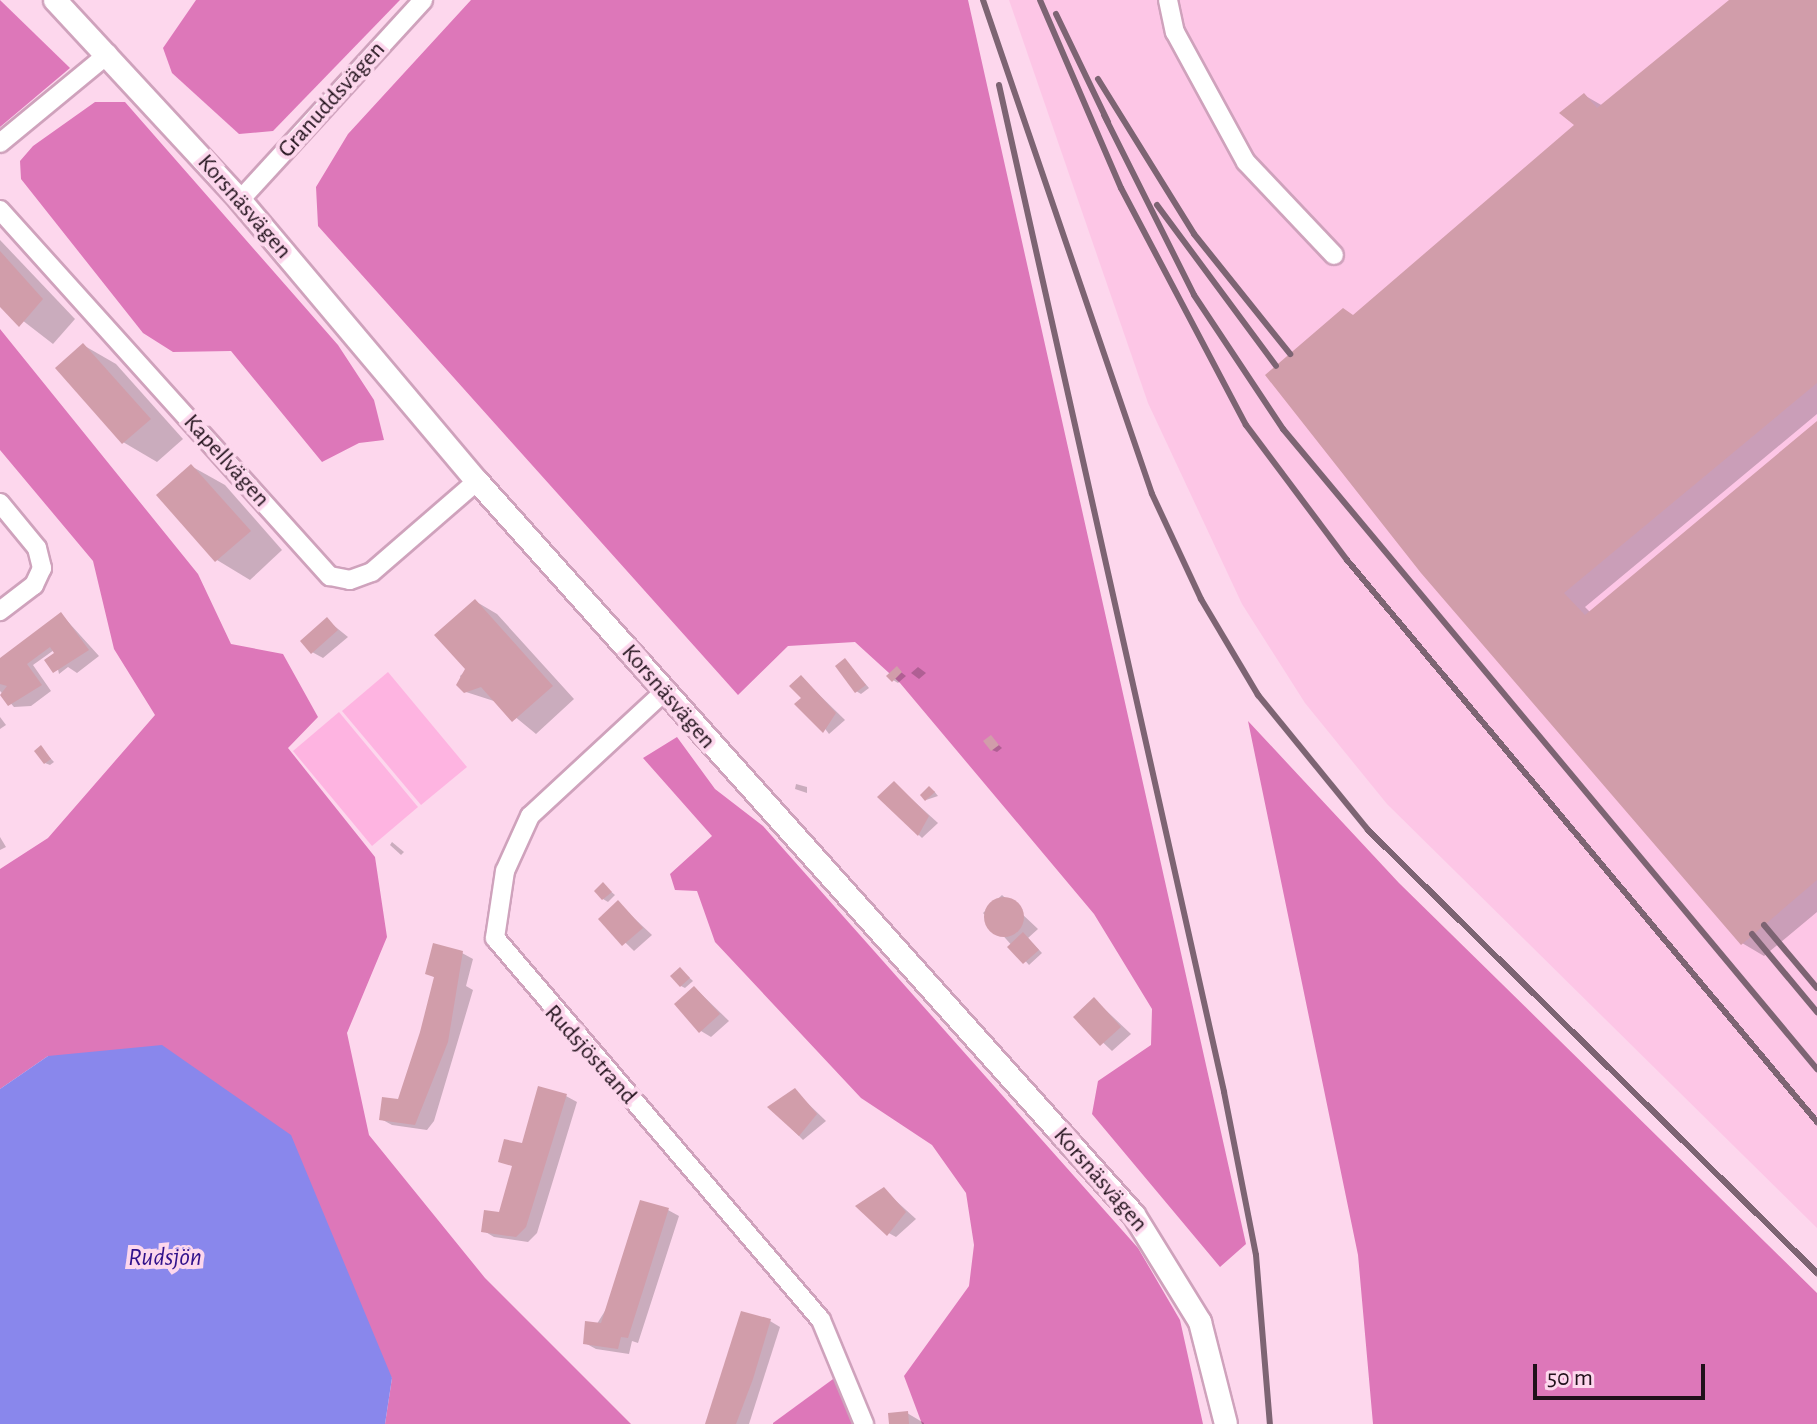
<!DOCTYPE html>
<meta charset="utf-8">
<style>
body{margin:0}
#map{position:relative;width:1817px;height:1424px;overflow:hidden;background:#fdd7ed;font-family:"Alegreya Sans",sans-serif}
div>[style]{position:absolute}
.built>*{inset:0;background:#fdc6e6}
.green>*{inset:0;background:#feb4e1}
.forest>*{inset:0;background:#dd77b9}
.water>*{inset:0;background:#8987ec}
.shadow>*{inset:0;background:#0003}
.building>*{inset:0;background:#d19daa}
.round{border-radius:50%}
.roads{filter:drop-shadow(2px 0 #cfa2bc) drop-shadow(-2px 0 #cfa2bc) drop-shadow(0 2px #cfa2bc) drop-shadow(0 -2px #cfa2bc)}
.minor>*{height:18px;margin:-9px;padding:0 9px;transform-origin:9px;border-radius:9px;background:#fff}
.tertiary>*{height:22px;margin:-11px;padding:0 11px;transform-origin:11px;border-radius:11px;background:#fff}
.rail>*{height:6px;margin:-3px;padding:0 3px;transform-origin:3px;border-radius:3px;background:#7d6473}
span{translate:-50% -50%;white-space:nowrap;text-align:center;line-height:1.15;-webkit-text-stroke:8px #fdd7ed;paint-order:stroke}
.street-label{font-size:24px;color:#20101a}
.water-label{font-size:26px;color:#31118b;font-style:italic}
.scale{position:absolute;left:1533px;top:1364px;width:172px;height:36px;box-sizing:border-box;border:4px solid #20101a;border-top:0;padding-left:10px;font-size:24px;line-height:28px;white-space:nowrap;color:#20101a;-webkit-text-stroke:6px #fdd7ed;paint-order:stroke}
</style>
<div id="map">
<div class="built">
<i style="clip-path:polygon(1009px 0,1817px 0,1817px 1228px,1387px 804px,1305px 703px,1242px 604px,1148px 403px)"></i>
</div>
<div class="green">
<i style="clip-path:polygon(388px 672px,467px 767px,421px 805px,342px 711px)"></i>
<i style="clip-path:polygon(339px 712px,418px 807px,372px 846px,293px 751px)"></i>
</div>
<div class="forest">
<i style="clip-path:polygon(0 0,70px 68px,0 127px)"></i>
<i style="clip-path:polygon(196px 0,400px 0,273px 131px,239px 134px,172px 73px,163px 48px)"></i>
<i style="clip-path:polygon(471px 0,968px 0,1246px 1244px,1220px 1267px,1092px 1114px,1098px 1081px,1151px 1045px,1152px 1009px,1094px 914px,900px 683px,855px 642px,788px 646px,738px 695px,318px 226px,316px 187px,348px 134px)"></i>
<i style="clip-path:polygon(95px 102px,125px 102px,338px 345px,374px 400px,384px 440px,359px 443px,322px 462px,231px 351px,173px 352px,143px 333px,21px 179px,20px 161px,33px 146px)"></i>
<i style="clip-path:polygon(0 329px,198px 574px,231px 644px,283px 654px,318px 717px,288px 748px,375px 857px,387px 937px,347px 1033px,369px 1135px,485px 1278px,631px 1424px,385px 1424px,392px 1378px,48px 1056px,0 1089px,0 869px,48px 838px,155px 715px,114px 649px,93px 561px,0 450px)"></i>
<i style="clip-path:polygon(1248px 721px,1399px 883px,1817px 1293px,1817px 1424px,1373px 1424px,1358px 1255px)"></i>
<i style="clip-path:polygon(677px 737px,715px 789px,763px 826px,1138px 1248px,1180px 1320px,1203px 1424px,922px 1424px,904px 1376px,969px 1286px,974px 1245px,966px 1193px,932px 1145px,861px 1098px,715px 942px,697px 891px,675px 890px,670px 874px,712px 836px,643px 758px)"></i>
<i style="clip-path:polygon(844px 1371px,858px 1424px,773px 1424px,773px 1423px)"></i>
</div>
<div class="water">
<i style="clip-path:polygon(162px 1045px,291px 1135px,392px 1378px,385px 1424px,0 1424px,0 1089px,48px 1056px)"></i>
</div>
<div class="shadow">
<i style="clip-path:polygon(1732px 0,1817px 0,1817px 414px,1585px 607px,1590px 612px,1817px 424px,1817px 912px,1764px 956px,1742px 943px,1354px 317px,1577px 125px,1584px 95px,1603px 106px)"></i>
<i style="clip-path:polygon(0 240px,75px 319px,53px 344px,0 303px)"></i>
<i style="clip-path:polygon(83px 345px,116px 364px,183px 439px,157px 462px,123px 442px)"></i>
<i style="clip-path:polygon(191px 466px,225px 485px,282px 550px,250px 580px,217px 560px)"></i>
<i style="clip-path:polygon(475px 601px,497px 614px,574px 699px,536px 734px,497px 702px,466px 692px,460px 676px,468px 669px)"></i>
<i style="clip-path:polygon(61px 614px,99px 656px,77px 673px,68px 667px,59px 674px,54px 650px,33px 665px,51px 691px,31px 706px,14px 707px,0 691px,0 660px)"></i>
<i style="clip-path:polygon(327px 620px,348px 637px,323px 658px,312px 652px)"></i>
<i style="clip-path:polygon(845px 660px,869px 688px,861px 694px,856px 691px)"></i>
<i style="clip-path:polygon(918px 667px,926px 673px,919px 679px,911px 673px)"></i>
<i style="clip-path:polygon(897px 669px,906px 676px,898px 683px,893px 680px)"></i>
<i style="clip-path:polygon(802px 678px,845px 720px,829px 734px,803px 699px)"></i>
<i style="clip-path:polygon(0 717px,6px 725px,0 729px)"></i>
<i style="clip-path:polygon(991px 738px,1002px 748px,997px 752px,992px 750px)"></i>
<i style="clip-path:polygon(41px 748px,54px 762px,50px 765px,45px 763px)"></i>
<i style="clip-path:polygon(796px 784px,807px 787px,807px 793px,795px 789px)"></i>
<i style="clip-path:polygon(934px 791px,938px 796px,926px 800px)"></i>
<i style="clip-path:polygon(906px 794px,938px 823px,922px 838px,880px 797px)"></i>
<i style="clip-path:polygon(0 837px,6px 847px,0 850px)"></i>
<i style="clip-path:polygon(392px 842px,404px 852px,401px 855px,390px 845px)"></i>
<i style="clip-path:polygon(603px 885px,615px 895px,608px 902px,603px 899px)"></i>
<i style="clip-path:polygon(1002px 895px,1038px 929px,1028px 938px,1042px 953px,1029px 965px,983px 913px)"></i>
<i style="clip-path:polygon(618px 903px,652px 935px,634px 951px,601px 919px)"></i>
<i style="clip-path:polygon(462px 953px,473px 959px,466px 986px,473px 990px,434px 1121px,427px 1130px,392px 1125px,381px 1119px,399px 1102px,422px 1033px,436px 978px,427px 973px)"></i>
<i style="clip-path:polygon(680px 969px,693px 981px,685px 988px,681px 986px)"></i>
<i style="clip-path:polygon(695px 988px,729px 1021px,711px 1037px,701px 1031px)"></i>
<i style="clip-path:polygon(1095px 1000px,1131px 1034px,1112px 1051px,1076px 1017px)"></i>
<i style="clip-path:polygon(795px 1091px,826px 1121px,803px 1140px,770px 1107px)"></i>
<i style="clip-path:polygon(566px 1096px,577px 1102px,537px 1233px,528px 1242px,494px 1237px,484px 1231px,501px 1214px)"></i>
<i style="clip-path:polygon(884px 1190px,916px 1219px,896px 1237px,885px 1231px)"></i>
<i style="clip-path:polygon(668px 1210px,679px 1216px,638px 1343px,632px 1341px,629px 1354px,596px 1349px,585px 1343px)"></i>
<i style="clip-path:polygon(770px 1321px,780px 1327px,749px 1424px,707px 1424px)"></i>
<i style="clip-path:polygon(907px 1413px,924px 1423px,924px 1424px,891px 1424px)"></i>
</div>
<div class="building">
<i style="clip-path:polygon(1729px 0,1817px 0,1817px 383px,1564px 593px,1585px 615px,1817px 421px,1817px 880px,1741px 945px,1421px 573px,1265px 375px,1343px 308px,1353px 315px,1574px 125px,1559px 113px,1584px 93px,1597px 108px)"></i>
<i style="clip-path:polygon(0 251px,43px 299px,19px 327px,0 307px)"></i>
<i style="clip-path:polygon(83px 343px,151px 419px,122px 444px,55px 368px)"></i>
<i style="clip-path:polygon(191px 464px,251px 531px,215px 562px,156px 495px)"></i>
<i style="clip-path:polygon(475px 599px,553px 686px,512px 722px,481px 687px,464px 693px,456px 685px,465px 669px,434px 635px)"></i>
<i style="clip-path:polygon(61px 612px,89px 650px,53px 673px,44px 660px,54px 653px,50px 647px,27px 664px,42px 685px,8px 706px,0 695px,7px 686px,0 684px,0 658px)"></i>
<i style="clip-path:polygon(327px 617px,338px 630px,311px 654px,300px 641px)"></i>
<i style="clip-path:polygon(845px 658px,866px 685px,855px 693px,835px 666px)"></i>
<i style="clip-path:polygon(897px 666px,902px 672px,892px 682px,886px 676px)"></i>
<i style="clip-path:polygon(801px 675px,836px 713px,823px 733px,794px 704px,801px 698px,789px 686px)"></i>
<i style="clip-path:polygon(991px 735px,999px 745px,991px 751px,983px 741px)"></i>
<i style="clip-path:polygon(41px 745px,51px 759px,44px 764px,34px 751px)"></i>
<i style="clip-path:polygon(894px 781px,929px 816px,918px 836px,877px 797px)"></i>
<i style="clip-path:polygon(929px 786px,935px 792px,925px 801px,920px 795px)"></i>
<i style="clip-path:polygon(603px 882px,612px 892px,602px 900px,594px 891px)"></i>
<i class="round" style="left:984px;top:897px;width:40px;height:40px"></i>
<i style="clip-path:polygon(618px 900px,643px 928px,622px 946px,598px 919px)"></i>
<i style="clip-path:polygon(1023px 932px,1039px 950px,1023px 964px,1007px 947px)"></i>
<i style="clip-path:polygon(433px 943px,463px 951px,448px 1042px,415px 1125px,379px 1120px,382px 1097px,398px 1099px,420px 1032px,434px 977px,425px 974px)"></i>
<i style="clip-path:polygon(680px 967px,690px 978px,680px 987px,670px 976px)"></i>
<i style="clip-path:polygon(694px 986px,720px 1014px,699px 1033px,674px 1004px)"></i>
<i style="clip-path:polygon(1094px 997px,1121px 1027px,1100px 1046px,1073px 1017px)"></i>
<i style="clip-path:polygon(538px 1086px,567px 1094px,526px 1227px,516px 1237px,481px 1232px,484px 1210px,499px 1212px,512px 1166px,498px 1162px,504px 1139px,522px 1143px)"></i>
<i style="clip-path:polygon(795px 1088px,817px 1114px,799px 1136px,767px 1107px)"></i>
<i style="clip-path:polygon(884px 1187px,906px 1212px,887px 1236px,855px 1206px)"></i>
<i style="clip-path:polygon(640px 1200px,669px 1208px,628px 1338px,621px 1337px,618px 1349px,583px 1344px,585px 1321px,601px 1323px)"></i>
<i style="clip-path:polygon(741px 1311px,771px 1319px,753px 1379px,736px 1424px,705px 1424px)"></i>
<i style="clip-path:polygon(908px 1411px,909px 1424px,889px 1424px,888px 1413px)"></i>
</div>
<div class="roads">
<div class="minor">
<i style="left:1168px;top:0;width:33px;rotate:78deg"></i>
<i style="left:1175px;top:32px;width:148px;rotate:61.4deg"></i>
<i style="left:1246px;top:162px;width:128px;rotate:46.6deg"></i>
<i style="left:0;top:143px;width:140px;rotate:-39.5deg"></i>
<i style="left:240px;top:200px;width:271px;rotate:-47.5deg"></i>
<i style="left:0;top:210px;width:493px;rotate:48deg"></i>
<i style="left:330px;top:576px;width:20px;rotate:11deg"></i>
<i style="left:350px;top:580px;width:23px;rotate:-20deg"></i>
<i style="left:372px;top:572px;width:139px;rotate:-40.9deg"></i>
<i style="left:0;top:503px;width:58px;rotate:50.6deg"></i>
<i style="left:37px;top:548px;width:21px;rotate:76deg"></i>
<i style="left:42px;top:568px;width:19px;rotate:115deg"></i>
<i style="left:34px;top:585px;width:43px;rotate:142.6deg"></i>
<i style="left:665px;top:691px;width:184px;rotate:137.2deg"></i>
<i style="left:530px;top:816px;width:60px;rotate:114.4deg"></i>
<i style="left:505px;top:871px;width:68px;rotate:98.5deg"></i>
<i style="left:495px;top:938px;width:502px;rotate:49.52deg"></i>
<i style="left:821px;top:1320px;width:113px;rotate:67.5deg"></i>
</div>
<div class="tertiary">
<i style="left:55px;top:0;width:272px;rotate:47.2deg"></i>
<i style="left:240px;top:200px;width:368px;rotate:49.9deg"></i>
<i style="left:477px;top:481px;width:985px;rotate:48.17deg"></i>
<i style="left:1134px;top:1215px;width:126px;rotate:58.3deg"></i>
<i style="left:1200px;top:1322px;width:105px;rotate:75.7deg"></i>
</div>
</div>
<div class="rail">
<i style="left:983px;top:0;width:522px;rotate:71.11deg"></i>
<i style="left:1152px;top:494px;width:116px;rotate:65deg"></i>
<i style="left:1201px;top:599px;width:112px;rotate:59.3deg"></i>
<i style="left:1258px;top:695px;width:174px;rotate:50.8deg"></i>
<i style="left:1368px;top:830px;width:631px;rotate:44.61deg"></i>
<i style="left:1040px;top:0;width:205px;rotate:66.7deg"></i>
<i style="left:1121px;top:188px;width:268px;rotate:62.2deg"></i>
<i style="left:1246px;top:425px;width:169px;rotate:53.2deg"></i>
<i style="left:1347px;top:560px;width:733px;rotate:50.09deg"></i>
<i style="left:1056px;top:14px;width:120px;rotate:64.3deg"></i>
<i style="left:1098px;top:79px;width:182px;rotate:58.2deg"></i>
<i style="left:1194px;top:234px;width:154px;rotate:51.3deg"></i>
<i style="left:999px;top:85px;width:1032px;rotate:77.4deg"></i>
<i style="left:1224px;top:1092px;width:166px;rotate:78.9deg"></i>
<i style="left:1256px;top:1255px;width:170px;rotate:85.3deg"></i>
<i style="left:1104px;top:115px;width:201px;rotate:63.4deg"></i>
<i style="left:1194px;top:295px;width:161px;rotate:56.4deg"></i>
<i style="left:1283px;top:429px;width:834px;rotate:50.16deg"></i>
<i style="left:1157px;top:205px;width:200px;rotate:53.5deg"></i>
<i style="left:1764px;top:925px;width:82px;rotate:49.9deg"></i>
<i style="left:1752px;top:934px;width:102px;rotate:50.2deg"></i>
</div>
<div class="street-label">
<span style="left:332px;top:100px;rotate:-48deg">Granuddsvägen</span>
<span style="left:244px;top:207px;rotate:49deg">Korsnäsvägen</span>
<span style="left:226px;top:461px;rotate:48deg">Kapellvägen</span>
<span style="left:668px;top:697px;rotate:49deg">Korsnäsvägen</span>
<span style="left:590px;top:1055px;rotate:48deg">Rudsjöstrand</span>
<span style="left:1100px;top:1180px;rotate:49deg">Korsnäsvägen</span>
</div>
<div class="water-label">
<span style="left:165px;top:1258px">Rudsjön</span>
</div>
<div class="scale">50 m</div>
</div>
